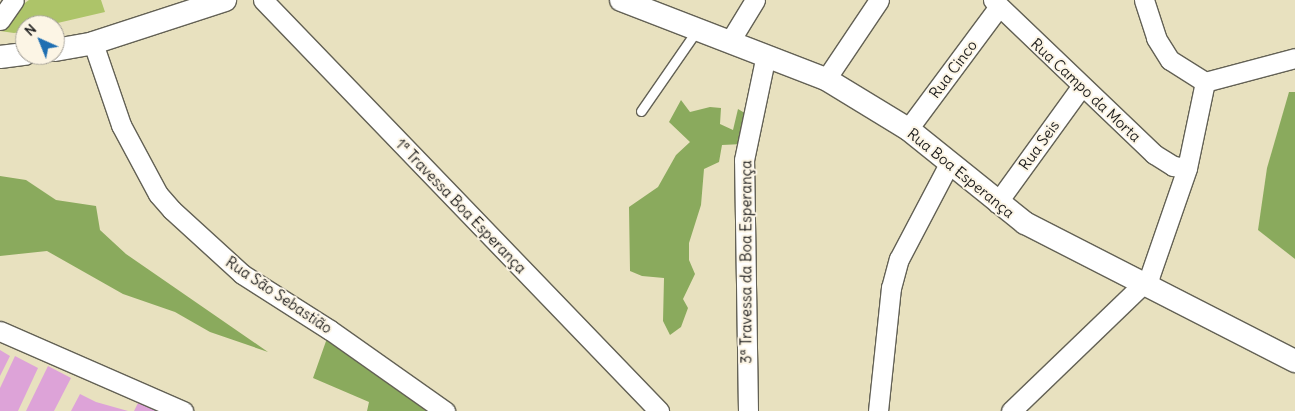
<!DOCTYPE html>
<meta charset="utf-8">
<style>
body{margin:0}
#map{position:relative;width:1295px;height:411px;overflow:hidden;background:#e8e1bf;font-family:Delius,sans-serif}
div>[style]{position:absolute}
.green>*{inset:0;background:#adc469}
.forest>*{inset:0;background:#8aaa5d}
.building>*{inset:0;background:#dda3d8}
.roads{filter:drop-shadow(1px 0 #636155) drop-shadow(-1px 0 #636155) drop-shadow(0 1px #636155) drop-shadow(0 -1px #636155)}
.service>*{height:9px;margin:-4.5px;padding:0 4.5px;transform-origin:4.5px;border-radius:4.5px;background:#fff}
.minor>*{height:19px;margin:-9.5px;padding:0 9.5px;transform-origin:9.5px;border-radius:9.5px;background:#fff}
.tertiary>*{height:22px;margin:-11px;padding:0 11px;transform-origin:11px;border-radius:11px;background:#fff}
span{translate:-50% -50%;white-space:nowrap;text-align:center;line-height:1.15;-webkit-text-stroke:4px #fcf5e5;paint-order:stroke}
.street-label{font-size:15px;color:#1c1c1c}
.north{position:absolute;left:15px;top:15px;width:50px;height:50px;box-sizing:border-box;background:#fcf5e5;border:1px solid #a29e95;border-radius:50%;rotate:316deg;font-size:14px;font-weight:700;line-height:20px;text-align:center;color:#1c1c1c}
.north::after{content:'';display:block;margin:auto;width:18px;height:22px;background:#1f6fb2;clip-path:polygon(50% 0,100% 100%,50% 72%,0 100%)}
</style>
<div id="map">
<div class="green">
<i style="clip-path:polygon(29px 0,101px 0,105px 12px,49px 25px,25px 25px,25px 31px,14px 33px,0 31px,0 21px)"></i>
</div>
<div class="forest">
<i style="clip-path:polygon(1289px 92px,1295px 92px,1295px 259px,1258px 230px,1267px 168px)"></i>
<i style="clip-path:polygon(681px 100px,690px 112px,710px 107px,721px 108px,720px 124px,733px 130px,738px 109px,748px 115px,743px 144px,722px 145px,719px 162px,704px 169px,701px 205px,689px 243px,689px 260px,695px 274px,683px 299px,688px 308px,681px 327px,670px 335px,663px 321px,664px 278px,642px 276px,630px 271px,629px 207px,658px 187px,676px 155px,690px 142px,669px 122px)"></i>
<i style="clip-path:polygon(0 176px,26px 180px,56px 200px,96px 206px,100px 230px,126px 254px,268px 352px,210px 332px,175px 312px,123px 294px,47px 251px,0 256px)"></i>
<i style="clip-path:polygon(331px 327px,346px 329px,376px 367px,435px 411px,367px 411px,369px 402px,313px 378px)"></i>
</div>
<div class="building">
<i style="clip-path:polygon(0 350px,10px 356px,0 376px)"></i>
<i style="clip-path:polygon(15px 356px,38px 368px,18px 411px,0 411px,0 388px)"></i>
<i style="clip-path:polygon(48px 366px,71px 378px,54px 411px,26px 411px)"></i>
<i style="clip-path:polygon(80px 394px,96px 402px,128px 411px,71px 411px)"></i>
<i style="clip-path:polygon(138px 403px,157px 411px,134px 411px)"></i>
</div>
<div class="roads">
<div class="service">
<i style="left:641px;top:111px;width:98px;rotate:-55.3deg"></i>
</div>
<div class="minor">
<i style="left:263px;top:0;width:571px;rotate:46.06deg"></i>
<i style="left:993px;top:0;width:223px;rotate:43.7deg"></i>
<i style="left:1154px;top:154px;width:22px;rotate:32deg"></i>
<i style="left:1173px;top:166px;width:14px;rotate:8deg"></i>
<i style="left:1144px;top:0;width:40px;rotate:72deg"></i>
<i style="left:1156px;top:38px;width:26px;rotate:58deg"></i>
<i style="left:1170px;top:60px;width:41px;rotate:32.2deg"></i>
<i style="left:0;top:20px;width:24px;rotate:-55deg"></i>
<i style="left:730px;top:41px;width:48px;rotate:-58.6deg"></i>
<i style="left:93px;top:43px;width:87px;rotate:71.1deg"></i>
<i style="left:121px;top:125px;width:78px;rotate:61.8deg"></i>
<i style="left:158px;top:194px;width:21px;rotate:49deg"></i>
<i style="left:172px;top:210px;width:95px;rotate:42.4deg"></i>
<i style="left:242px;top:274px;width:104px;rotate:32.5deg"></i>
<i style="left:330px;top:330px;width:141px;rotate:35.2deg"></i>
<i style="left:826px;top:79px;width:95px;rotate:-56.1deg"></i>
<i style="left:908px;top:129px;width:151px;rotate:-53.4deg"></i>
<i style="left:997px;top:203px;width:143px;rotate:-54.1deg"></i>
<i style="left:0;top:331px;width:200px;rotate:23.6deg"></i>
<i style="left:748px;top:411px;width:251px;rotate:-90.9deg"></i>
<i style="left:744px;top:160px;width:107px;rotate:-78.2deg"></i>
<i style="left:878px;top:411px;width:124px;rotate:-84deg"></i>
<i style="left:891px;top:288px;width:30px;rotate:-75deg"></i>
<i style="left:899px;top:259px;width:110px;rotate:-62.3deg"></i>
<i style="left:1011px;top:411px;width:192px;rotate:-43.9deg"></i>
<i style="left:1149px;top:278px;width:116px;rotate:-70.9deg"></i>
<i style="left:1187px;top:168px;width:88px;rotate:-78.2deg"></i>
<i style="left:1205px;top:82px;width:93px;rotate:-14.9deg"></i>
</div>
<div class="tertiary">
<i style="left:621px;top:0;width:220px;rotate:21.1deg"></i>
<i style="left:826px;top:79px;width:96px;rotate:31.4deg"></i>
<i style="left:908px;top:129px;width:150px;rotate:38.8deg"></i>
<i style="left:1025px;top:223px;width:303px;rotate:27.1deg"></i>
<i style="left:55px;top:50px;width:39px;rotate:-10deg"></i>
<i style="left:93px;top:43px;width:139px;rotate:-18deg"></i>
<i style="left:0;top:57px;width:25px;rotate:-7deg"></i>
</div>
</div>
<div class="street-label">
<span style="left:953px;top:69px;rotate:-53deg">Rua Cinco</span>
<span style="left:1086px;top:90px;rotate:43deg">Rua Campo da Morta</span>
<span style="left:1039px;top:145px;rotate:-54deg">Rua Seis</span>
<span style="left:961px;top:173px;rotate:39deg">Rua Boa Esperança</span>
<span style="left:461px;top:206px;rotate:46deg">1ª Travessa Boa Esperança</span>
<span style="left:746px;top:262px;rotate:-90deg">3ª Travessa da Boa Esperança</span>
<span style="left:279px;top:295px;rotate:34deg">Rua São Sebastião</span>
</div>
<div class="north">N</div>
</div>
